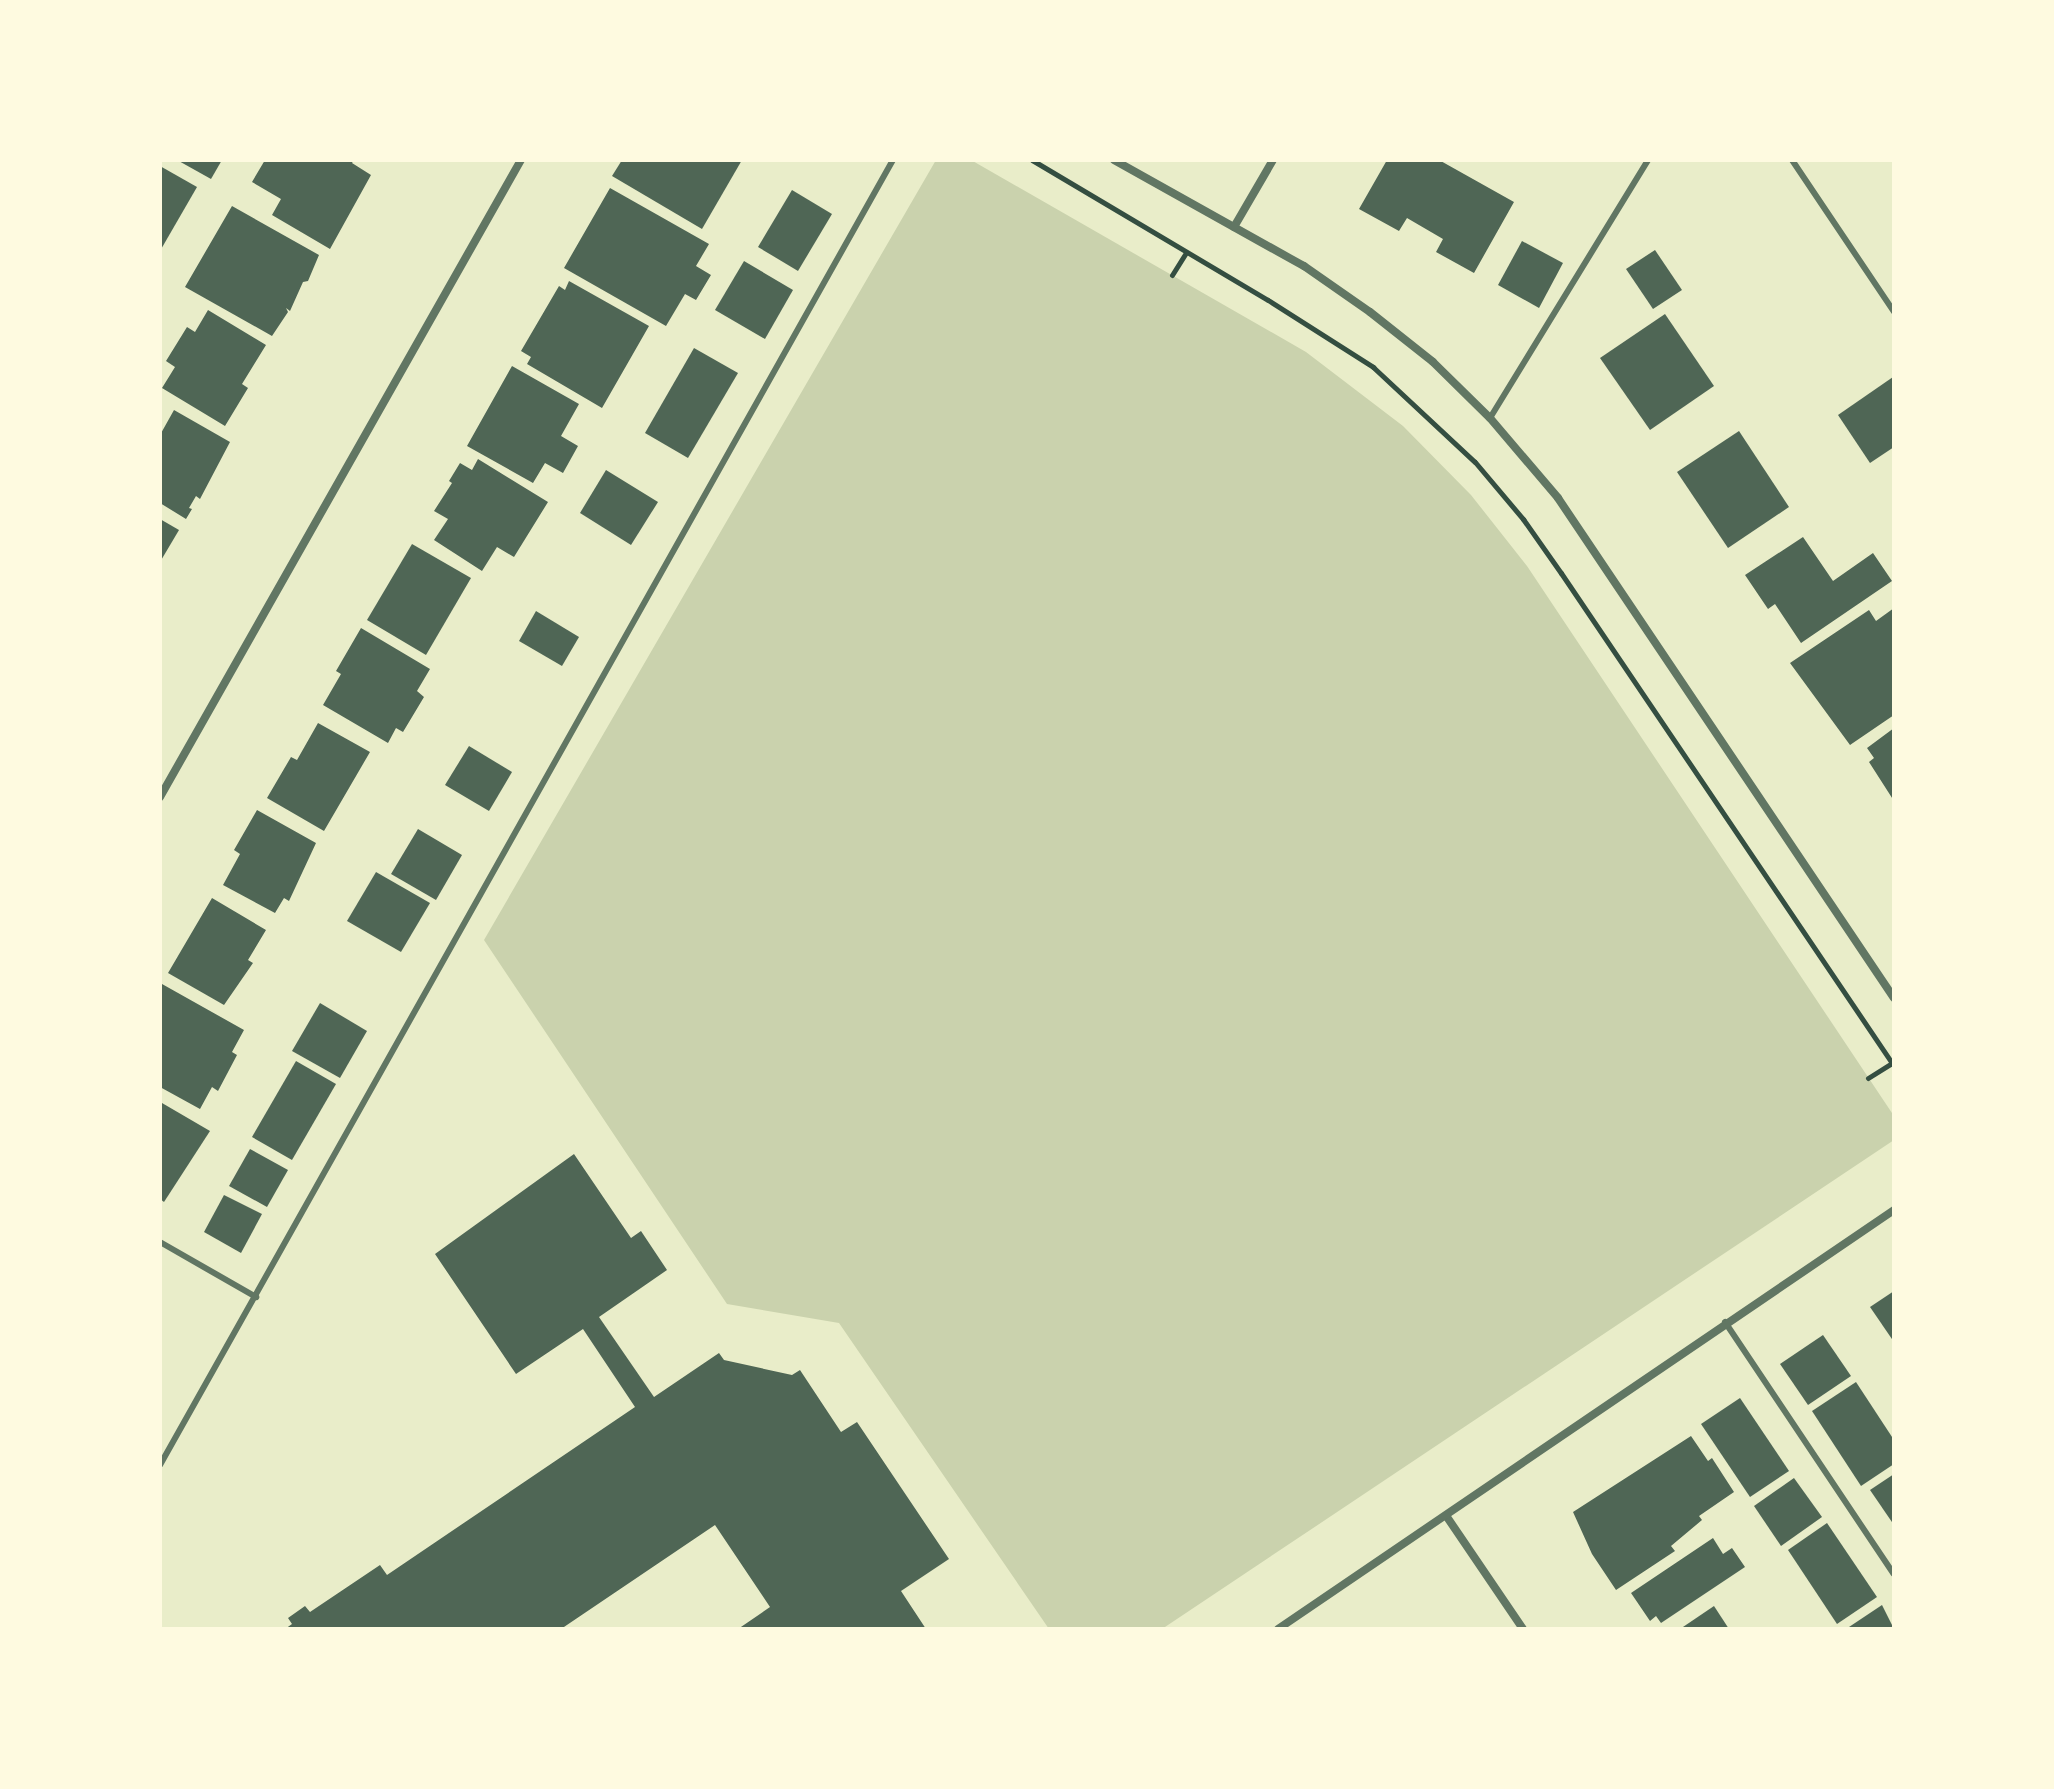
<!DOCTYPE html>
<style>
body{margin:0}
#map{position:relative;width:2054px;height:1789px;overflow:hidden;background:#e9edc9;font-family:"Archivo Narrow",sans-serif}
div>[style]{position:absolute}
.green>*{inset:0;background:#cad2ad}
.building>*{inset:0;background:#4f6655}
.path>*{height:5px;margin:-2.5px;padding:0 2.5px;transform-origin:2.5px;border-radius:2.5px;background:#344e41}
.service>*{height:6px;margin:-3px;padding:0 3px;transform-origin:3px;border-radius:3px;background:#617663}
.minor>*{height:8px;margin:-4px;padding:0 4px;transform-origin:4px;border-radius:4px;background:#617663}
span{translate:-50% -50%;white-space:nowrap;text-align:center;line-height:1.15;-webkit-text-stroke:8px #fefae0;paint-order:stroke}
.frame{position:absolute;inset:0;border:162px solid #fefae0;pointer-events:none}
</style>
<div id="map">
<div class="green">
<i style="clip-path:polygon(936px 160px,971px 160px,1306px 352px,1403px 426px,1471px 495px,1527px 566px,1894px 1116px,1894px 1140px,1162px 1629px,1049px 1629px,839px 1323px,727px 1304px,484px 940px)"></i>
</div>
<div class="building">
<i style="clip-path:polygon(177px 160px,222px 160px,211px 179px)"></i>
<i style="clip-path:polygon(265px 160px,354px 160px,352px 163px,371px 175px,330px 249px,272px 215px,281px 199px,252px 182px)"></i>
<i style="clip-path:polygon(622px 160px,742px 160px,702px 229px,612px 176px)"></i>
<i style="clip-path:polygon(1387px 160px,1439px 160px,1514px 202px,1474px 273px,1436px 252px,1443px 239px,1407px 218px,1399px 231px,1359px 209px)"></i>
<i style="clip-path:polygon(160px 166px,197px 187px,160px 251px)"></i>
<i style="clip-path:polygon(610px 188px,709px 244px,696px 266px,711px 275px,696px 300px,685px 294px,666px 326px,564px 268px)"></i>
<i style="clip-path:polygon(792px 190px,832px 214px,798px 271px,758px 247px)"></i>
<i style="clip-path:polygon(232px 206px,319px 255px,308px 281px,303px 282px,290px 311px,286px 308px,288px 312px,272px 336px,185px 287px)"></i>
<i style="clip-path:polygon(1522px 241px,1563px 263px,1539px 308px,1498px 285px)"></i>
<i style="clip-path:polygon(1655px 250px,1682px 290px,1653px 309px,1626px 269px)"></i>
<i style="clip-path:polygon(744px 261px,793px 290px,765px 339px,715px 310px)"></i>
<i style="clip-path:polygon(569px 281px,649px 326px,602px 408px,527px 364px,531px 357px,521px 351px,559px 286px,565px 290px)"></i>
<i style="clip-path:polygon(208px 310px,266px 345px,242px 384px,248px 388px,225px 426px,162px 388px,175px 367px,166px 361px,187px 327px,195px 332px)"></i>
<i style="clip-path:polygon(1665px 314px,1714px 386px,1650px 430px,1600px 358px)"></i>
<i style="clip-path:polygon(694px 348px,738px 373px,688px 458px,645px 433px)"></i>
<i style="clip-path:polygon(512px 366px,579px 404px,561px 436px,578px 446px,563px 473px,545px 463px,533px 483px,467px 446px)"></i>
<i style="clip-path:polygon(1893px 377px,1894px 447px,1870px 463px,1838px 415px)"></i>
<i style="clip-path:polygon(174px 410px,230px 442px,200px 499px,196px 496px,189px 508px,192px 509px,186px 519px,160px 503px,160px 435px)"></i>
<i style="clip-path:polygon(1739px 431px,1789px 507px,1728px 548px,1677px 472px)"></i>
<i style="clip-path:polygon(478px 459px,548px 502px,514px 557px,497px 547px,482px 571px,434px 540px,448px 519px,434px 511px,452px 483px,449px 481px,460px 463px,472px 470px)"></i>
<i style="clip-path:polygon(606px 470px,658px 502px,631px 545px,580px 513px)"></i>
<i style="clip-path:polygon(160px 519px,179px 530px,160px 562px)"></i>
<i style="clip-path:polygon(1803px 537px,1833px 581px,1873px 553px,1892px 581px,1801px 643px,1775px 604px,1768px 609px,1745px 575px)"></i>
<i style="clip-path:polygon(412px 544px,471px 578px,426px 655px,367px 620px)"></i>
<i style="clip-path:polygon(1894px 608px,1894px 715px,1850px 745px,1790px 663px,1869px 610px,1876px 621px)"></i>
<i style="clip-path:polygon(536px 611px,579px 637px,562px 666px,519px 641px)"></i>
<i style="clip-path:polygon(361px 628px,430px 669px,417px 691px,424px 697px,403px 732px,396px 728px,388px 743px,323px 705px,341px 674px,336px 671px)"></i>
<i style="clip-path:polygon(318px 723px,370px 752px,324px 831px,267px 798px,291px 757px,297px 760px)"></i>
<i style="clip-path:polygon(1894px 728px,1894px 801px,1869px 762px,1874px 758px,1867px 748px)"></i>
<i style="clip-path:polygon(469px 746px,512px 772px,489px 811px,445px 785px)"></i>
<i style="clip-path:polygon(257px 810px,316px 843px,289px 901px,284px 898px,275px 913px,223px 885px,240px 854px,234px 850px)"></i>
<i style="clip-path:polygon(418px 829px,462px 855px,436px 900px,391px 874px)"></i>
<i style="clip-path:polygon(376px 872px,430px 903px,401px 952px,347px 921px)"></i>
<i style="clip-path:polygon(212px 898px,266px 930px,248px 960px,253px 963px,224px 1005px,168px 973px)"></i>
<i style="clip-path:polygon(162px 984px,244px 1030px,232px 1052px,237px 1055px,218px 1091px,212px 1087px,200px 1109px,160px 1087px)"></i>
<i style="clip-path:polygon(320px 1003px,367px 1031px,340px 1078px,292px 1051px)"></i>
<i style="clip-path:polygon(296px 1061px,336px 1084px,292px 1160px,252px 1137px)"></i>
<i style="clip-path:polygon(162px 1103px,210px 1131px,164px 1202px,160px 1199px)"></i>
<i style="clip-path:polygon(250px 1149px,288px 1170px,267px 1207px,229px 1186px)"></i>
<i style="clip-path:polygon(574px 1154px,631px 1238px,641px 1231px,667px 1270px,599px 1317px,654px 1397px,719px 1353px,724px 1360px,792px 1375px,800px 1370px,841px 1432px,857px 1422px,949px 1559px,901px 1591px,926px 1629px,738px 1629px,770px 1607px,715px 1525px,561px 1629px,285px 1629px,292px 1624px,288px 1618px,305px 1606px,310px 1612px,380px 1565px,387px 1575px,635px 1407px,583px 1329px,516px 1374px,435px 1254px)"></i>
<i style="clip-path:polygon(224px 1195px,262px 1214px,241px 1253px,204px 1232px)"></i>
<i style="clip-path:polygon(1894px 1291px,1894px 1342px,1870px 1307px)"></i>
<i style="clip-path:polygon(1823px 1335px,1851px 1376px,1808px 1405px,1780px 1364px)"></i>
<i style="clip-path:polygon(1856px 1382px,1894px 1440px,1894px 1464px,1861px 1486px,1812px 1411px)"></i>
<i style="clip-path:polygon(1740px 1398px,1789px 1471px,1750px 1497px,1701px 1424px)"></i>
<i style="clip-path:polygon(1691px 1436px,1708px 1461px,1712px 1458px,1734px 1492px,1699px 1516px,1702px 1520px,1671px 1546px,1675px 1551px,1616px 1590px,1592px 1554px,1573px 1512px)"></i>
<i style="clip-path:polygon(1894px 1474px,1894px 1525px,1870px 1490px)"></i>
<i style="clip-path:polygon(1794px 1478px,1822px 1517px,1781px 1546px,1754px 1506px)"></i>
<i style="clip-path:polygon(1827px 1523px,1877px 1597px,1837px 1624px,1788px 1550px)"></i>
<i style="clip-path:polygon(1713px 1538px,1723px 1554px,1732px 1548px,1745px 1567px,1661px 1623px,1656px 1616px,1650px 1621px,1631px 1593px)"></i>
<i style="clip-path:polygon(1882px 1605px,1894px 1629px,1846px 1629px)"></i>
<i style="clip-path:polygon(1714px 1606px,1729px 1629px,1680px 1629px)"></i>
</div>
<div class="path">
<i style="left:1032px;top:160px;width:274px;rotate:30.7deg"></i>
<i style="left:1268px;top:300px;width:125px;rotate:32.5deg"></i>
<i style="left:1373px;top:367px;width:139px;rotate:43deg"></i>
<i style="left:1475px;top:462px;width:75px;rotate:49.9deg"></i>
<i style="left:1523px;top:519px;width:66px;rotate:54.9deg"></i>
<i style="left:1561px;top:573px;width:595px;rotate:55.96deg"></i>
<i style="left:1172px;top:275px;width:26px;rotate:-58deg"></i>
<i style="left:1868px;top:1078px;width:28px;rotate:-32deg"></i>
</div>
<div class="service">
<i style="left:1792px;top:160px;width:183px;rotate:56.1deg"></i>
<i style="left:1490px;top:418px;width:303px;rotate:-58.5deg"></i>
<i style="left:160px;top:1242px;width:111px;rotate:29.8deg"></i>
<i style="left:1725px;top:1322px;width:303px;rotate:56.2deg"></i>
<i style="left:160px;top:1465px;width:1497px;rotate:-60.68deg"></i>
</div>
<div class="minor">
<i style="left:1114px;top:160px;width:218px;rotate:29.2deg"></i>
<i style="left:1304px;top:266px;width:80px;rotate:34.9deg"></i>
<i style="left:1370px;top:312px;width:80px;rotate:38.4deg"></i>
<i style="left:1433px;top:362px;width:80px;rotate:44.5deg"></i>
<i style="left:1490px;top:418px;width:105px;rotate:49.6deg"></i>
<i style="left:1558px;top:498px;width:602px;rotate:56.1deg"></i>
<i style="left:1234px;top:227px;width:78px;rotate:-59.8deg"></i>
<i style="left:160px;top:797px;width:732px;rotate:-60.46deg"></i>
<i style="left:1447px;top:1517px;width:135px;rotate:55.8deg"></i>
<i style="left:1278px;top:1629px;width:745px;rotate:-34.22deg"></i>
</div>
<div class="frame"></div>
</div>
